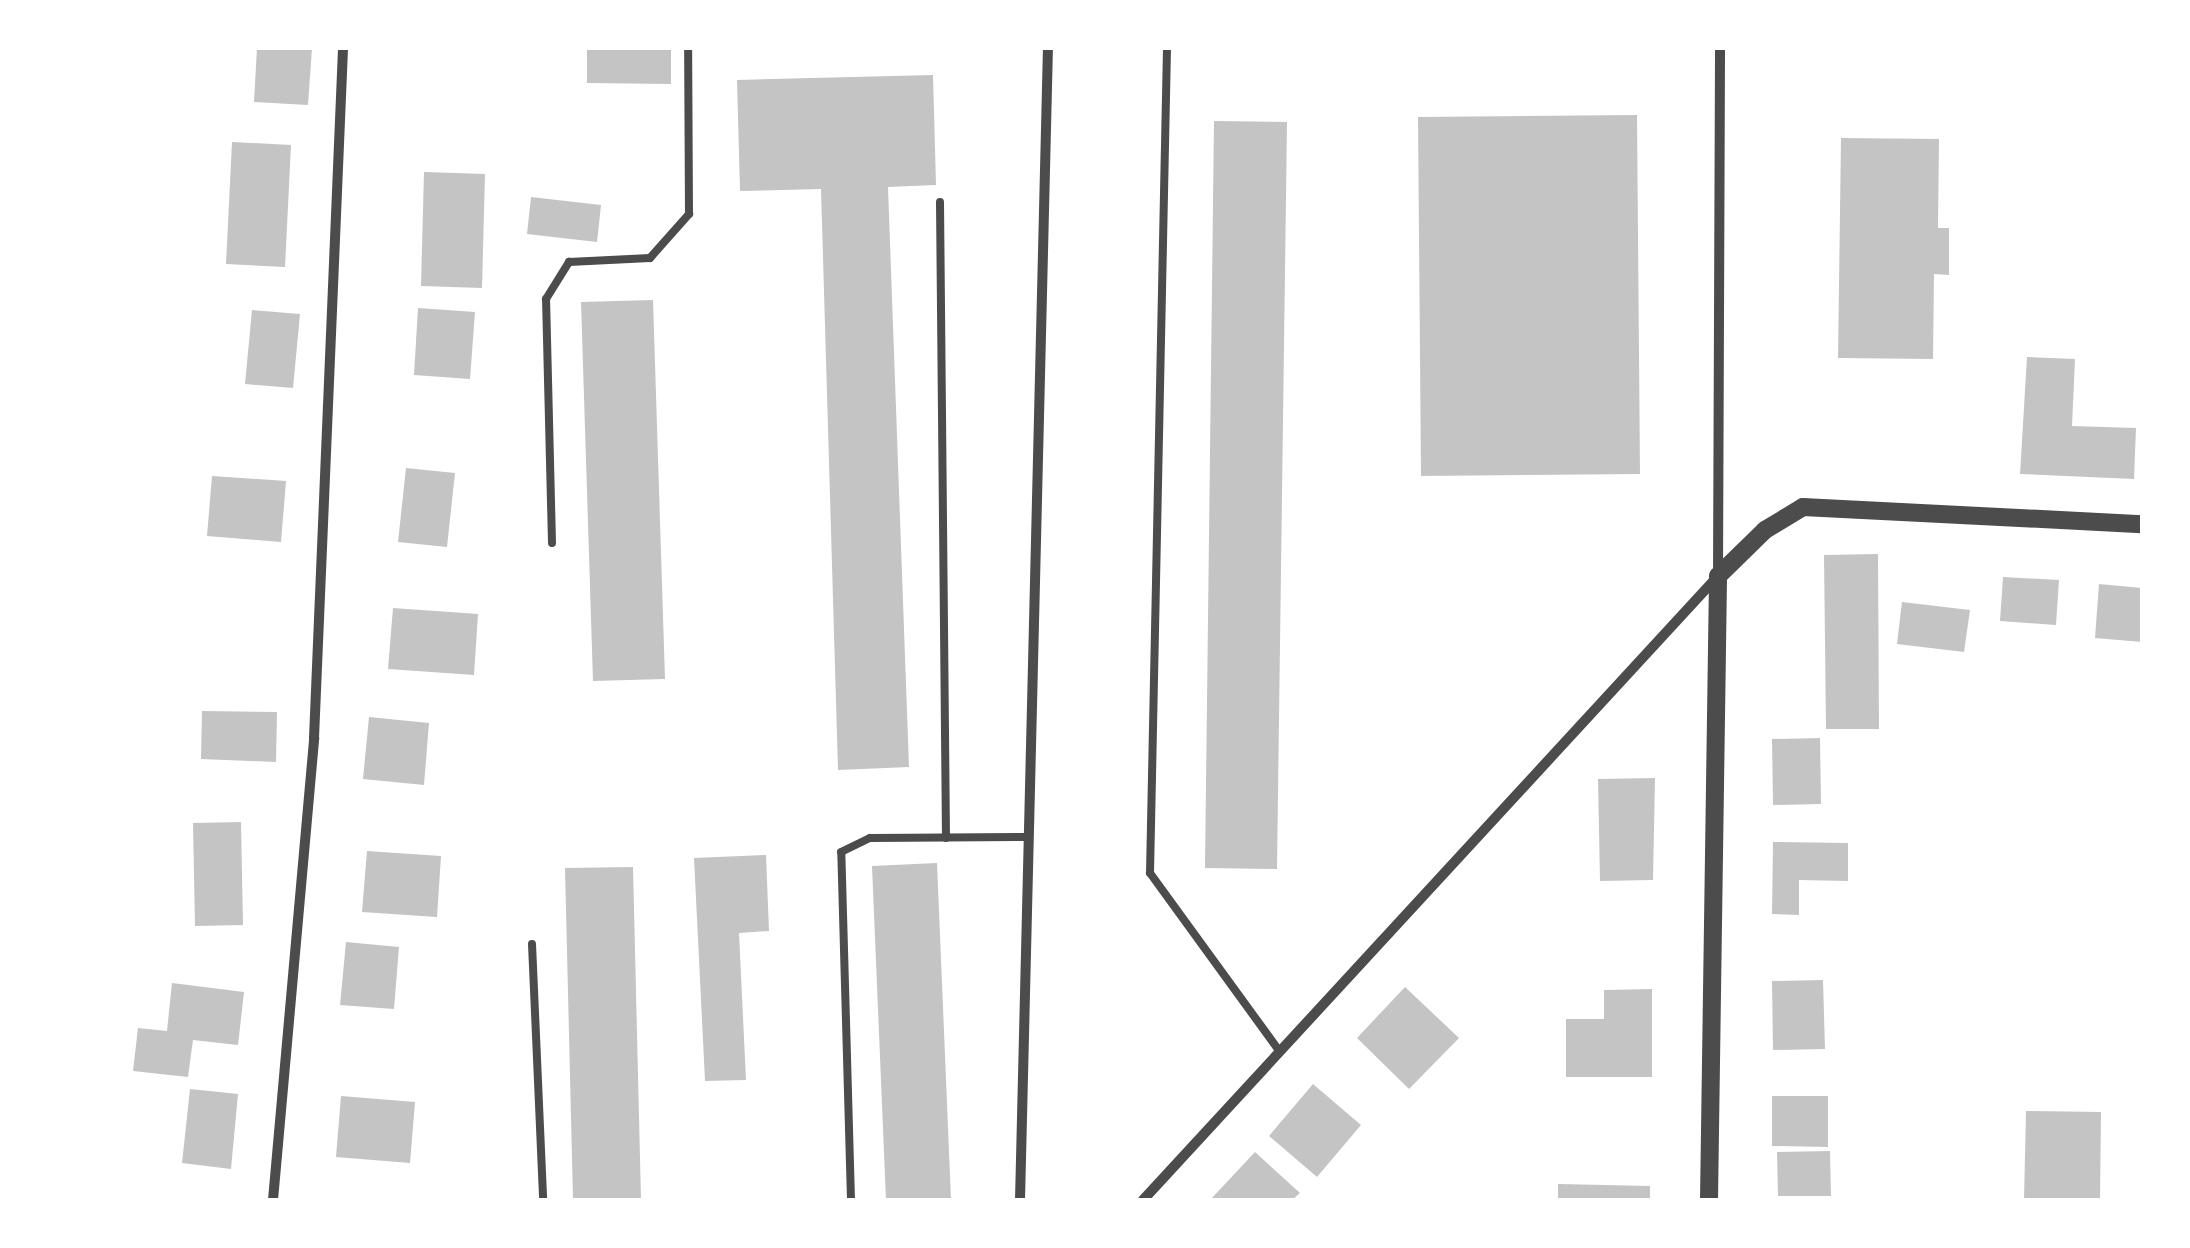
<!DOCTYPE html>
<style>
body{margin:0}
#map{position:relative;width:2190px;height:1248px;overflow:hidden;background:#fff;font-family:Mulish,sans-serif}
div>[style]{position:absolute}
.building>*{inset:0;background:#c4c4c4}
.service>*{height:8px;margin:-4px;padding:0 4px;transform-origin:4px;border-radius:4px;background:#4c4c4c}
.minor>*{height:10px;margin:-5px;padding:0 5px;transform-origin:5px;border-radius:5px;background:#4c4c4c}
.tertiary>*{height:18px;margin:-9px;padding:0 9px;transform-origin:9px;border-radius:9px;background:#4c4c4c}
span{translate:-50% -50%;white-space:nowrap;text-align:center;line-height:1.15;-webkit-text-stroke:9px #fff;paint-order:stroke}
.frame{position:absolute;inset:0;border:50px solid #fff;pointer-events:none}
</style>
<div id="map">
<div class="building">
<i style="clip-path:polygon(257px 48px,312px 48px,308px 105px,254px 102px)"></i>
<i style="clip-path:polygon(587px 48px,671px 48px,671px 84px,587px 83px)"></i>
<i style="clip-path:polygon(933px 75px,936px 185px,888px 187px,909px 767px,838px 770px,821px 189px,740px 191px,737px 80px)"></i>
<i style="clip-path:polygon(1637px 115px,1640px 474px,1421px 476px,1418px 117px)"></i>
<i style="clip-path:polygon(1214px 121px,1287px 122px,1277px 869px,1205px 868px)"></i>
<i style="clip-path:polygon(1841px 138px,1939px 139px,1938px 228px,1949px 228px,1949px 275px,1934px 274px,1933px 359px,1838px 358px)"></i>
<i style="clip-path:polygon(232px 142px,291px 145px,285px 267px,226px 264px)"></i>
<i style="clip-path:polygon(424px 172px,485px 174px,482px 288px,421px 286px)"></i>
<i style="clip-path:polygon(531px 197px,601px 205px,597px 242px,527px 234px)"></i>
<i style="clip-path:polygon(653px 300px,665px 679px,593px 681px,581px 302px)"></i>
<i style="clip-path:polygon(418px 308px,475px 312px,470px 379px,414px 375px)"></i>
<i style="clip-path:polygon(252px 310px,300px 314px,293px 388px,245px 384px)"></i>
<i style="clip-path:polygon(2027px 357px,2075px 359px,2072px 426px,2136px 428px,2134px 479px,2020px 474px)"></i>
<i style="clip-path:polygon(406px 468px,455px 473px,447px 547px,398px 542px)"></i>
<i style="clip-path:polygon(212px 476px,286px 481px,281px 542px,207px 536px)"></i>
<i style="clip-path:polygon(1878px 554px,1879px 729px,1826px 729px,1824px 555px)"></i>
<i style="clip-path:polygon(2003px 577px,2059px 580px,2056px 625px,2000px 621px)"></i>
<i style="clip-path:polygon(2099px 584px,2142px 588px,2142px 642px,2095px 638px)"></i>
<i style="clip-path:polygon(1902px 602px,1970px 610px,1964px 652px,1897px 644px)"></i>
<i style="clip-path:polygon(393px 608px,478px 614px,474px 675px,388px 669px)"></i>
<i style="clip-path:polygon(202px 711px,277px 712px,276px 762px,201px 759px)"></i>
<i style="clip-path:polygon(369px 717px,429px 723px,424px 785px,363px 779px)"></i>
<i style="clip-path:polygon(1820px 738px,1821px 804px,1773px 805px,1772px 739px)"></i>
<i style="clip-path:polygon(1655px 778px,1653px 880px,1600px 881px,1598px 779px)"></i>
<i style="clip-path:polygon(241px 822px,243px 925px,195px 926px,193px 823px)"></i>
<i style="clip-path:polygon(1773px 842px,1848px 843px,1848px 881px,1799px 880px,1799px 915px,1772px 914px)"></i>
<i style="clip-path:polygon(367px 851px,441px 856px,437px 917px,362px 912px)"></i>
<i style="clip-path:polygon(766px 855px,769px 931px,739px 933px,746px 1080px,705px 1081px,694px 858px)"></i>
<i style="clip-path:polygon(937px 863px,951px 1200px,886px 1200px,872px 866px)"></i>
<i style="clip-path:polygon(633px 867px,641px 1200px,573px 1200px,565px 868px)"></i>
<i style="clip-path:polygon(346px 942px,399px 947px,394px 1009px,340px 1005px)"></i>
<i style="clip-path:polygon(1823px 980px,1825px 1049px,1773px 1050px,1772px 981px)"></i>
<i style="clip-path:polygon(172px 983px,244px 992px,238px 1045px,193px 1040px,188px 1077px,133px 1071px,138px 1028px,167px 1031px)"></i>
<i style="clip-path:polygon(1405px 987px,1459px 1038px,1409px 1089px,1357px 1038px)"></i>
<i style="clip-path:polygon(1652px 989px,1652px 1077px,1566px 1077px,1566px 1019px,1604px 1019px,1604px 990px)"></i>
<i style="clip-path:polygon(1313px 1084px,1361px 1125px,1317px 1177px,1269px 1136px)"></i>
<i style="clip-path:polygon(190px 1089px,238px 1094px,231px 1169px,182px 1163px)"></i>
<i style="clip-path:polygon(341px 1096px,415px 1102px,410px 1163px,336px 1157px)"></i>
<i style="clip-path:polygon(1772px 1096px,1828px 1096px,1828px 1147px,1772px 1146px)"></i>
<i style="clip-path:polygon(2026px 1111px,2101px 1112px,2100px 1200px,2024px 1200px)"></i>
<i style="clip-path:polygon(1830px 1151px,1831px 1196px,1778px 1196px,1777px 1152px)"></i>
<i style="clip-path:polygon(1255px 1152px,1300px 1193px,1292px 1200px,1210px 1200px)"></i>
<i style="clip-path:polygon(1558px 1184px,1650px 1186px,1650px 1200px,1558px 1200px)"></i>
</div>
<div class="service">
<i style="left:1167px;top:48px;width:825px;rotate:91.18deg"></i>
<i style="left:1150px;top:873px;width:221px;rotate:54deg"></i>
<i style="left:940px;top:202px;width:636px;rotate:89.46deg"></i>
<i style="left:552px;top:543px;width:244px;rotate:-91.4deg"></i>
<i style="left:546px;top:299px;width:44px;rotate:-58.1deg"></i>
<i style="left:569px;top:262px;width:81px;rotate:-2.8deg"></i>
<i style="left:650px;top:258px;width:59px;rotate:-48.4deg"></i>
<i style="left:689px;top:214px;width:166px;rotate:-90.3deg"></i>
<i style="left:532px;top:944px;width:256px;rotate:87.5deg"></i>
<i style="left:851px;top:1200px;width:348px;rotate:-91.6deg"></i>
<i style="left:841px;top:852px;width:32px;rotate:-26deg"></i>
<i style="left:870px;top:838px;width:159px;rotate:-0.4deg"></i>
</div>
<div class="minor">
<i style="left:273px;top:1200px;width:464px;rotate:-84.9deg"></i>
<i style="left:314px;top:738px;width:691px;rotate:-87.59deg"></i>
<i style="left:1020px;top:1200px;width:1152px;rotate:-88.61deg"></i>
<i style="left:1143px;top:1200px;width:849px;rotate:-47.34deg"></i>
<i style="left:1718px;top:576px;width:528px;rotate:-89.78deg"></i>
</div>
<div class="tertiary">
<i style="left:1709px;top:1200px;width:624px;rotate:-89.17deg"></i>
<i style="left:1718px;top:576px;width:66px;rotate:-44.4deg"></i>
<i style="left:1765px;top:530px;width:44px;rotate:-31.2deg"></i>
<i style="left:1803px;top:507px;width:339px;rotate:2.9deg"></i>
</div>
<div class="frame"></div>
</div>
